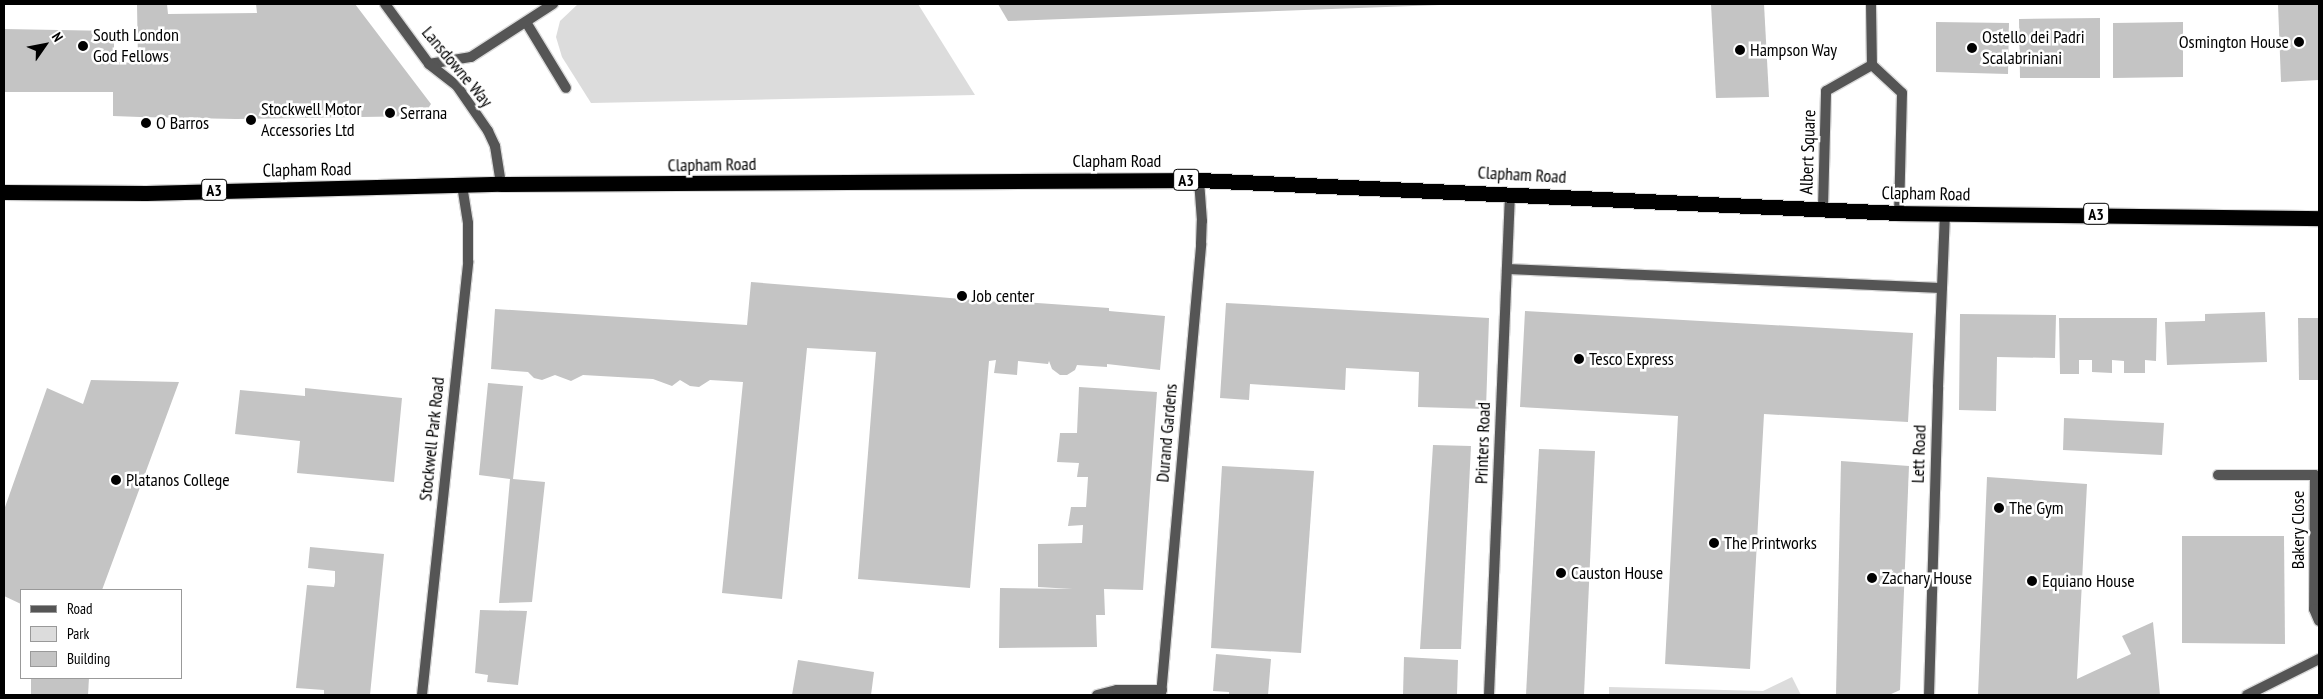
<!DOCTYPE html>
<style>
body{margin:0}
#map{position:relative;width:2323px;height:699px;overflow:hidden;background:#fff;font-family:"PT Sans Narrow",sans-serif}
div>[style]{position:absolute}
.green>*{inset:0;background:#dcdcdc}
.building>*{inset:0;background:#c4c4c4}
.roads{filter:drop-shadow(1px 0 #dbdbdb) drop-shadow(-1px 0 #dbdbdb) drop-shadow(0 1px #dbdbdb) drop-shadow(0 -1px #dbdbdb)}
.lane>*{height:10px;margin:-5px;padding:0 5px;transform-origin:5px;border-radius:5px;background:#555}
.street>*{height:10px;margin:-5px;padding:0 5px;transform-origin:5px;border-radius:5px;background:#555}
.highway>*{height:15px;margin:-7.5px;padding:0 7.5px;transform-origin:7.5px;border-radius:7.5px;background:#000}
.dots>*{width:14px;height:14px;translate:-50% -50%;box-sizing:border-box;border:2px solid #fff;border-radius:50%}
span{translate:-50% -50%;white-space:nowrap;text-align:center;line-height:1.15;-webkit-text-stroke:5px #fff;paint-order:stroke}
.shield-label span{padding:1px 4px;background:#fff;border:1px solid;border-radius:4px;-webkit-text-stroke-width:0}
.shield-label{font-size:16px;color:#000;font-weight:700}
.poi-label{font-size:18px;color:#000}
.left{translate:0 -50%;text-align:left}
.right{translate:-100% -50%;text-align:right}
.street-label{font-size:18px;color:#000}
.frame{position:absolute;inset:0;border:5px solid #000;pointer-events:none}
.legend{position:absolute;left:20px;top:589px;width:162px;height:90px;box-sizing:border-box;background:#fff;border:1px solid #999;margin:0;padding:6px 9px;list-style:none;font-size:15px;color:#000}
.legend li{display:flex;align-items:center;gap:10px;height:25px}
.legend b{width:25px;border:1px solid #999}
.north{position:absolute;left:20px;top:20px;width:50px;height:50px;-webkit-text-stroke:4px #fff;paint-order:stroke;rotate:57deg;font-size:14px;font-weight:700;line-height:20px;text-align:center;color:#000}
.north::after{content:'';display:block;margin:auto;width:18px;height:22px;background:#000;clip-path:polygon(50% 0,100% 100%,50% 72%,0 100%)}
</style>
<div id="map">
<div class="green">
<i style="clip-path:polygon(578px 4px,918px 4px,975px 95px,591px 103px,562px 57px,556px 37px,560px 21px)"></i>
<i style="clip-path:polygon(1792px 677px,1801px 695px,1609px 695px,1609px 687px,1763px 691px)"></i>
</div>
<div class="building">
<i style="clip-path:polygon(137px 4px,167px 4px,168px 14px,257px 13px,256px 4px,355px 4px,431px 104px,423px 116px,236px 119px,140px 117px,113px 116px,113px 92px,4px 92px,4px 29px,114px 31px,114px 62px,138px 63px)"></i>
<i style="clip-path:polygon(998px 4px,1440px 4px,1440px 5px,1008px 21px)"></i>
<i style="clip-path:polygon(1711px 4px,1764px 4px,1769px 97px,1716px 98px)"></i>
<i style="clip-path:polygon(2278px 4px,2319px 4px,2319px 80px,2281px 82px)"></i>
<i style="clip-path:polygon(2100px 18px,2100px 78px,2020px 78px,2019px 19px)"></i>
<i style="clip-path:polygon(1936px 22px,2009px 23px,2008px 74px,1936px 72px)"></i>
<i style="clip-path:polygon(2183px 22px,2183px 77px,2113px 78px,2113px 23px)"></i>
<i style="clip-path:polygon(751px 282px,1000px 302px,1001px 291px,1024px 294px,1023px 302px,1109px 308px,1109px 311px,1165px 316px,1160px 370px,1107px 364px,1107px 367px,1077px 365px,1075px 370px,1067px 375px,1060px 375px,1052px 369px,1049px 361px,1048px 364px,1018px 361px,1017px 375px,994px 373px,996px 360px,989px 361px,970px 588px,858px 579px,876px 352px,807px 348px,782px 599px,722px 593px,743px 382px,710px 380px,699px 387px,690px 386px,680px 380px,672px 386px,653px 379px,583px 375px,571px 381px,555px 375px,542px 380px,534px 378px,528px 372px,491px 369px,495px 309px,747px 325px)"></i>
<i style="clip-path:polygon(1226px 303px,1489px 318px,1486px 409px,1418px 407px,1419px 372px,1364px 369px,1346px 368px,1345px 390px,1250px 384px,1249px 400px,1220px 398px)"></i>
<i style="clip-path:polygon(1525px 311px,1913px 333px,1908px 422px,1764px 414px,1750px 669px,1665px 664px,1678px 416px,1520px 407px)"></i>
<i style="clip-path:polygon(2265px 312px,2267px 362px,2167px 365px,2165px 322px,2205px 321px,2205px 314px)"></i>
<i style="clip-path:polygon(1960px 314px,2056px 315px,2055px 358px,1997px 357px,1996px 411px,1959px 410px)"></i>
<i style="clip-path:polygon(2059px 318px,2157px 318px,2156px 361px,2145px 360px,2145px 373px,2124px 373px,2124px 361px,2112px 360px,2112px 373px,2092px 372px,2092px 360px,2079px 360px,2079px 374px,2060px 374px)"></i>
<i style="clip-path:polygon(2298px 318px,2319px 318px,2319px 380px,2299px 380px)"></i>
<i style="clip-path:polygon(91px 380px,179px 382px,102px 590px,21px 590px,21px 604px,4px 596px,4px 510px,47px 388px,83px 404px)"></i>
<i style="clip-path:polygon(488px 383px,523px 386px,513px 479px,545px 482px,532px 602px,499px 603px,510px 479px,479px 475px)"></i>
<i style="clip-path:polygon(1079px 387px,1157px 392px,1143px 590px,1104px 589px,1105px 615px,1096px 615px,1097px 647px,999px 648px,1000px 588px,1073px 589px,1038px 587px,1038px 544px,1082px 543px,1083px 525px,1068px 526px,1071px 507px,1086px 507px,1088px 477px,1077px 477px,1079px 463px,1057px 462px,1060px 433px,1077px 433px)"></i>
<i style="clip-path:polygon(305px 388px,402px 398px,394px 482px,297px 473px,300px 441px,235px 434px,240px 390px,305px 396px)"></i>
<i style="clip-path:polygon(2064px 418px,2164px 423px,2162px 455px,2063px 450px)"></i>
<i style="clip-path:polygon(1433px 445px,1471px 446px,1461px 649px,1420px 649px)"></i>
<i style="clip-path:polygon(1539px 449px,1595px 451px,1584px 695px,1526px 695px)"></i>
<i style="clip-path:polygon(1841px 461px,1909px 466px,1900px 690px,1889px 695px,1836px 695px)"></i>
<i style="clip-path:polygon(1222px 466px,1314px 471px,1301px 653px,1211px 648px)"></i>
<i style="clip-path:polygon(1987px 477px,2087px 484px,2077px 679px,2131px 654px,2122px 636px,2153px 622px,2160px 695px,1978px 695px)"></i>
<i style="clip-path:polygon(2182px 536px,2284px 536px,2285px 644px,2182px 643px)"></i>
<i style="clip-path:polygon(310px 547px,384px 554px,370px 695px,324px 695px,324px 690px,296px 688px,307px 585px,334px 587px,335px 582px,335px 571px,308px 568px)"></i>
<i style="clip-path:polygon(480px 610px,527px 611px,518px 685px,487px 682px,488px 675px,475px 673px)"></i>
<i style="clip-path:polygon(1216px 654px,1271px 659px,1268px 695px,1229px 695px,1229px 692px,1213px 691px)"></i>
<i style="clip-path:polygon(1404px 657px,1458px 660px,1457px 695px,1403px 695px)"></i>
<i style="clip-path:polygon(798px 660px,874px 672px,871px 695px,792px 695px)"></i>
<i style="clip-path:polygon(31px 678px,89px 678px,88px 695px,31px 695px)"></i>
</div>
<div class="roads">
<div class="lane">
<i style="left:526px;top:22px;width:77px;rotate:58.8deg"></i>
<i style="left:429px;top:64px;width:43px;rotate:-9.5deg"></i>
<i style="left:471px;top:57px;width:98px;rotate:-32.9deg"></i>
<i style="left:1507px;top:269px;width:435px;rotate:2.5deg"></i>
<i style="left:1489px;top:695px;width:502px;rotate:-87.6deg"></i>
<i style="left:1929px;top:695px;width:308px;rotate:-88.3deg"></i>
<i style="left:1938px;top:387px;width:174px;rotate:-87.7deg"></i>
</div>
<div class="street">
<i style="left:385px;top:4px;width:74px;rotate:53.7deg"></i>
<i style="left:429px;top:64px;width:36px;rotate:38deg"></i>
<i style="left:457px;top:86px;width:55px;rotate:55.4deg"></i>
<i style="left:488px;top:131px;width:17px;rotate:65deg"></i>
<i style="left:495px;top:146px;width:38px;rotate:81deg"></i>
<i style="left:1871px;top:4px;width:61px;rotate:89.1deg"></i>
<i style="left:1872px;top:65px;width:41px;rotate:43deg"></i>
<i style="left:1902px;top:93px;width:120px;rotate:91.4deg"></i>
<i style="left:1823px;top:208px;width:117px;rotate:-88.5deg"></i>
<i style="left:1826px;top:91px;width:53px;rotate:-29.5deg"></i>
<i style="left:2218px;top:475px;width:97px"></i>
<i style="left:2315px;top:475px;width:134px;rotate:90.4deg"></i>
<i style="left:2314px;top:609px;width:13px;rotate:67deg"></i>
<i style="left:422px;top:695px;width:436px;rotate:-83.9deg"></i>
<i style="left:468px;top:261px;width:38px;rotate:-90deg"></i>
<i style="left:468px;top:223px;width:38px;rotate:-99deg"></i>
<i style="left:1097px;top:695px;width:21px;rotate:-14deg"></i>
<i style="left:1117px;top:690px;width:45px"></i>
<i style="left:1161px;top:695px;width:453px;rotate:-84.9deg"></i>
<i style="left:1201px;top:244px;width:23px;rotate:-88deg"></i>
<i style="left:1202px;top:221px;width:41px;rotate:-94.2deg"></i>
<i style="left:2247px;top:695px;width:80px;rotate:-26.6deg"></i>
</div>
<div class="highway">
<i style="left:4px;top:192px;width:142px;rotate:0.4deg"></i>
<i style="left:146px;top:193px;width:355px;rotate:-1.5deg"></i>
<i style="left:501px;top:184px;width:698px;rotate:-0.33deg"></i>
<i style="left:1199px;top:180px;width:701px;rotate:2.7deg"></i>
<i style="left:1899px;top:213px;width:420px;rotate:0.7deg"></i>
</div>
</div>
<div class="dots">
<i style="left:2299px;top:42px;background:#000"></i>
<i style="left:83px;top:46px;background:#000"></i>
<i style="left:1972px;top:48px;background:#000"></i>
<i style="left:1740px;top:50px;background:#000"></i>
<i style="left:390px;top:113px;background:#000"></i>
<i style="left:251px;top:120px;background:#000"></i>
<i style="left:146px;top:123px;background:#000"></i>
<i style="left:962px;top:296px;background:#000"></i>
<i style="left:1579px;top:359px;background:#000"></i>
<i style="left:116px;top:480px;background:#000"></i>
<i style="left:1999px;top:508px;background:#000"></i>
<i style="left:1714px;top:543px;background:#000"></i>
<i style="left:1561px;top:573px;background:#000"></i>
<i style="left:1872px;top:578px;background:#000"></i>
<i style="left:2032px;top:581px;background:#000"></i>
</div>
<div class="shield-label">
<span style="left:1186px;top:180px">A3</span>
<span style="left:214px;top:190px">A3</span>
<span style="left:2096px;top:214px">A3</span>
</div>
<div class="poi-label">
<span class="left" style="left:93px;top:46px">South London<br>God Fellows</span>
<span class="left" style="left:1982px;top:48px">Ostello dei Padri<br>Scalabriniani</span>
<span class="right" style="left:2289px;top:42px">Osmington House</span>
<span class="left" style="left:1750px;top:50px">Hampson Way</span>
<span class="left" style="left:261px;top:120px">Stockwell Motor<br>Accessories Ltd</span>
<span class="left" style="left:400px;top:113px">Serrana</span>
<span class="left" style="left:156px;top:123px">O Barros</span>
<span class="left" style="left:972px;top:296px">Job center</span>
<span class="left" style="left:1589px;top:359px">Tesco Express</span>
<span class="left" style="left:126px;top:480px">Platanos College</span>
<span class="left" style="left:2009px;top:508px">The Gym</span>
<span class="left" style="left:1724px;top:543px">The Printworks</span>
<span class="left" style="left:1571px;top:573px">Causton House</span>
<span class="left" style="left:1882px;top:578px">Zachary House</span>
<span class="left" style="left:2042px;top:581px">Equiano House</span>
</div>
<div class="street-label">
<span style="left:457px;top:67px;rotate:50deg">Lansdowne Way</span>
<span style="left:1808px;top:152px;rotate:-88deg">Albert Square</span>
<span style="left:1117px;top:161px">Clapham Road</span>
<span style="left:712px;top:165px;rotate:-1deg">Clapham Road</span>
<span style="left:307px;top:170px;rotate:-1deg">Clapham Road</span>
<span style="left:1522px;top:175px;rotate:3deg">Clapham Road</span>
<span style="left:1926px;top:194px;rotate:1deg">Clapham Road</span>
<span style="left:1167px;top:433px;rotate:-85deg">Durand Gardens</span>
<span style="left:432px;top:439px;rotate:-84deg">Stockwell Park Road</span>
<span style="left:1483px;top:443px;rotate:-88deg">Printers Road</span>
<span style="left:1919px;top:454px;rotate:-88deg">Lett Road</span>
<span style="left:2298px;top:530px;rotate:-90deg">Bakery Close</span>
</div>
<div class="frame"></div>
<ul class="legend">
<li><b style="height:6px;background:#555"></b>Road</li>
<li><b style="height:14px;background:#dcdcdc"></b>Park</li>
<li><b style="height:14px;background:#c4c4c4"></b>Building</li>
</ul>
<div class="north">N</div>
</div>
